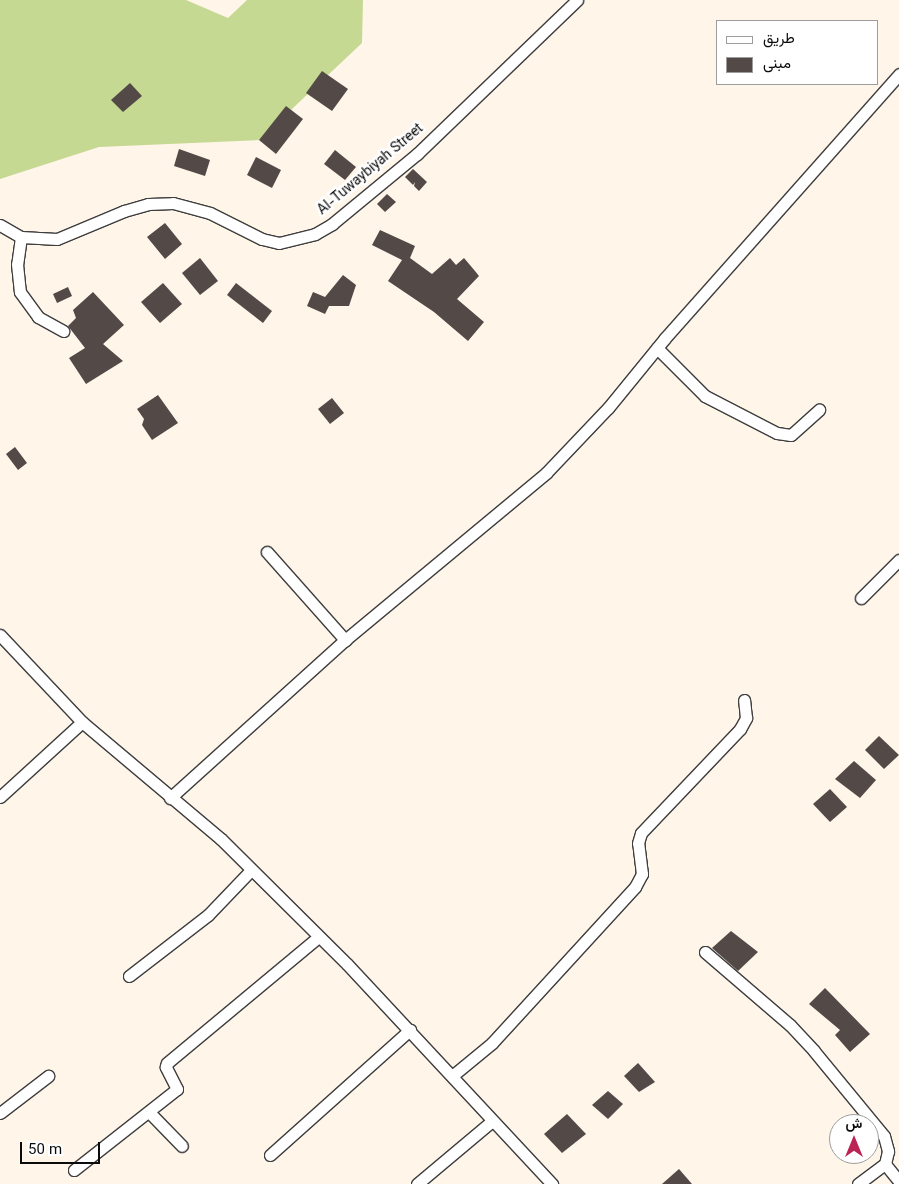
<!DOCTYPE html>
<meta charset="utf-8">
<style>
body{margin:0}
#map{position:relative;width:899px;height:1184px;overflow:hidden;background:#fff5e9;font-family:Georgia,Vazirmatn,serif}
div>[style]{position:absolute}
.forest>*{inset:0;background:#c5d992}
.building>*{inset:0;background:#534947}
.roads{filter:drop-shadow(1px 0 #3e3e3e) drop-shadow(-1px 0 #3e3e3e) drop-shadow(0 1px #3e3e3e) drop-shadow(0 -1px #3e3e3e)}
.minor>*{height:11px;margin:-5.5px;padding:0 5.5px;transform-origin:5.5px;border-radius:5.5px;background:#fff}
span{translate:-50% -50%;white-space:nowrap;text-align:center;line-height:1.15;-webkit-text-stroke:5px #fff;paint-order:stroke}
.street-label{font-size:14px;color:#0b0b0b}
.legend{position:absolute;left:716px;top:20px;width:162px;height:65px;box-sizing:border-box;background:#fff;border:1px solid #9d9d9d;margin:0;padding:6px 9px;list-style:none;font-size:15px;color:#0b0b0b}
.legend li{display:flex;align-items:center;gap:10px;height:25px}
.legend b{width:25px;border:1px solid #9d9d9d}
.north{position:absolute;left:829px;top:1114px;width:50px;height:50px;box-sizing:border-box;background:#fff;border:1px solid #9d9d9d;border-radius:50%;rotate:0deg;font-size:14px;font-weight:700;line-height:20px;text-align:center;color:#0b0b0b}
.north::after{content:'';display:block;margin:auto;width:18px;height:22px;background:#ba2353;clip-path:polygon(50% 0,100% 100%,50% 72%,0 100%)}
.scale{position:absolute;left:20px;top:1142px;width:80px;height:22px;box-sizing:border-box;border:2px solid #0b0b0b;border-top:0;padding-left:6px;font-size:15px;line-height:18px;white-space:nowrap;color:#0b0b0b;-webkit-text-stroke:4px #fff;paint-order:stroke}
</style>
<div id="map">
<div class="forest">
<i style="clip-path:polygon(0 0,186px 0,228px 18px,247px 0,363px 0,362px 43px,259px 140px,99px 147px,0 179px)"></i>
</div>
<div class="building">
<i style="clip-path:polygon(322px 71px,348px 89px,332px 111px,306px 93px)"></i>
<i style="clip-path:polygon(130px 83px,142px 96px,123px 112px,111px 100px)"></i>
<i style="clip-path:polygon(286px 106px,303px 119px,276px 154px,259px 140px)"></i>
<i style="clip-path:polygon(179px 149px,210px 160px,205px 176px,174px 166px)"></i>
<i style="clip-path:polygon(335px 150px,356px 167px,345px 180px,324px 164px)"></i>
<i style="clip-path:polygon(256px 157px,281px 170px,272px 188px,247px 175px)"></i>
<i style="clip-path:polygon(413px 169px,427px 182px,419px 191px,414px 186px,415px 182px,413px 185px,405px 177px)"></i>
<i style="clip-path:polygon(387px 194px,396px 202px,385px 212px,377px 204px)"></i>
<i style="clip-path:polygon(165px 223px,182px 244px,165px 259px,147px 237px)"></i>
<i style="clip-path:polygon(380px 230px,415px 246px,410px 258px,432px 274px,450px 258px,456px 265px,464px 258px,475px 271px,479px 276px,457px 299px,484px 322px,468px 341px,434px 312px,388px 281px,402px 260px,372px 245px)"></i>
<i style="clip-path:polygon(200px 258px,218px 281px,200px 295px,182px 273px)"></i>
<i style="clip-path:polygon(343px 275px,356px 285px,349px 306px,329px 306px,325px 314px,307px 306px,313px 292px,325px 297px)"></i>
<i style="clip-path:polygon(163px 283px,182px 304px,160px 323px,141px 302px)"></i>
<i style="clip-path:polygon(236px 283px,272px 311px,263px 323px,227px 295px)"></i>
<i style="clip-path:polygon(68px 287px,72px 296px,57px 303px,53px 294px)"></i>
<i style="clip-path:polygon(93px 292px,124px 325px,103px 344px,123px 361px,86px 384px,69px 358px,85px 348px,68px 326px,76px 318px,73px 310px)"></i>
<i style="clip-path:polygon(158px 395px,178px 423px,152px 440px,142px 425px,144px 419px,137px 409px)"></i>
<i style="clip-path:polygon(332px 398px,344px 413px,330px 424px,318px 409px)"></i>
<i style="clip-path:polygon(15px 447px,27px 463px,18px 470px,6px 454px)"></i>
<i style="clip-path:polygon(879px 736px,899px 755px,884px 769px,865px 750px)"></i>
<i style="clip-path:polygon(854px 761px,876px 780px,860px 798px,835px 779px)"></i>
<i style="clip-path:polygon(830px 789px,847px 807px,830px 822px,813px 804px)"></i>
<i style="clip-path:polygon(731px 931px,758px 952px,738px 971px,712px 948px)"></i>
<i style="clip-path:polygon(825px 988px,870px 1034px,850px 1052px,835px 1035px,840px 1030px,809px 1004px)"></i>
<i style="clip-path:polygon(638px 1063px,655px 1082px,639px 1092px,624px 1076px)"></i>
<i style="clip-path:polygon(608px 1091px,623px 1104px,608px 1119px,592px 1105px)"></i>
<i style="clip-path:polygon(567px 1114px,586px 1134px,562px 1153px,544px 1134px)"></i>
<i style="clip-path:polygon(679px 1169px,692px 1184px,662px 1184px)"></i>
</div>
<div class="roads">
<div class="minor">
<i style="left:0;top:225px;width:24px;rotate:30deg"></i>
<i style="left:21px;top:237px;width:36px;rotate:3deg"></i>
<i style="left:57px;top:239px;width:73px;rotate:-22.7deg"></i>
<i style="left:124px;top:211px;width:25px;rotate:-16deg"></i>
<i style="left:148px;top:204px;width:25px;rotate:-2deg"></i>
<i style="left:173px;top:203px;width:38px;rotate:15deg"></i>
<i style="left:210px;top:213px;width:58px;rotate:26.6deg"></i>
<i style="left:262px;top:239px;width:17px;rotate:13deg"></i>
<i style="left:279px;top:243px;width:37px;rotate:-14deg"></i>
<i style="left:315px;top:234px;width:20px;rotate:-30deg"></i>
<i style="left:332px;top:224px;width:110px;rotate:-39.5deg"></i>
<i style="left:417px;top:154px;width:222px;rotate:-43.9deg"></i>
<i style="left:21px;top:237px;width:27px;rotate:98deg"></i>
<i style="left:17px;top:264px;width:28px;rotate:84deg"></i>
<i style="left:20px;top:292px;width:31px;rotate:54deg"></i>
<i style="left:38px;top:317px;width:29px;rotate:29deg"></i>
<i style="left:657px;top:348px;width:68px;rotate:45deg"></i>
<i style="left:705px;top:396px;width:81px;rotate:27.2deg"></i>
<i style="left:777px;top:433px;width:14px;rotate:8deg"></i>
<i style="left:791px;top:435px;width:38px;rotate:-42deg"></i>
<i style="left:267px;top:552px;width:118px;rotate:48.4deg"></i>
<i style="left:861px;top:598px;width:54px;rotate:-45deg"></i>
<i style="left:0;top:635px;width:120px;rotate:46.7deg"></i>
<i style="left:82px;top:722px;width:182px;rotate:40.1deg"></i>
<i style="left:221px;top:839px;width:177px;rotate:44.8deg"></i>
<i style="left:347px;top:964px;width:301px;rotate:47deg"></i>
<i style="left:0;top:797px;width:111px;rotate:-42.4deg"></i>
<i style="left:170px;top:798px;width:236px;rotate:-42.1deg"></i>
<i style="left:345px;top:640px;width:261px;rotate:-39.7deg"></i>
<i style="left:546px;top:473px;width:90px;rotate:-46.4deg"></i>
<i style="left:608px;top:408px;width:90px;rotate:-50.8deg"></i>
<i style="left:665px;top:338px;width:353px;rotate:-48.4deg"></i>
<i style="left:705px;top:952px;width:112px;rotate:40.7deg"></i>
<i style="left:790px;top:1025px;width:35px;rotate:47deg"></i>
<i style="left:814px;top:1051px;width:110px;rotate:50.5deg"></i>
<i style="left:884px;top:1136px;width:16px;rotate:75deg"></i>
<i style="left:888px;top:1151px;width:13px;rotate:103deg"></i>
<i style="left:129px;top:976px;width:100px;rotate:-37.7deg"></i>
<i style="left:208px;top:915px;width:62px;rotate:-46.3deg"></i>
<i style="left:452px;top:1076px;width:52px;rotate:-39.5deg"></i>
<i style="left:492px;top:1043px;width:212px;rotate:-47.5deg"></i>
<i style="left:635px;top:887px;width:15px;rotate:-62deg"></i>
<i style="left:642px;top:874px;width:31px;rotate:-97deg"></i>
<i style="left:638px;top:843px;width:10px;rotate:-73deg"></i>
<i style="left:641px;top:833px;width:144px;rotate:-46.4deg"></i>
<i style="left:740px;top:729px;width:13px;rotate:-61deg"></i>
<i style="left:746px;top:718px;width:18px;rotate:-96deg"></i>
<i style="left:149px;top:1112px;width:47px;rotate:45.9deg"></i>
<i style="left:0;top:1113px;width:61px;rotate:-37.6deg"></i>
<i style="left:270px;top:1155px;width:188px;rotate:-41.8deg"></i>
<i style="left:74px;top:1170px;width:131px;rotate:-38.2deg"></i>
<i style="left:177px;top:1089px;width:25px;rotate:-117deg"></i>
<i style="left:166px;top:1067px;width:4px;rotate:-76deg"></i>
<i style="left:167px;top:1063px;width:195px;rotate:-39.8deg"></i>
<i style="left:417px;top:1184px;width:98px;rotate:-40deg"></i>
<i style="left:858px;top:1184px;width:34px;rotate:-37deg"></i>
<i style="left:885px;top:1164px;width:22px;rotate:51deg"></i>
</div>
</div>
<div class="street-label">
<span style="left:371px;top:170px;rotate:-40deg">Al-Tuwaybiyah Street</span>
</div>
<ul class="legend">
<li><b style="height:6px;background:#fff"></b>طريق</li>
<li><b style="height:14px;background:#534947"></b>مبنى</li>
</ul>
<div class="north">ش</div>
<div class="scale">50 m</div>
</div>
